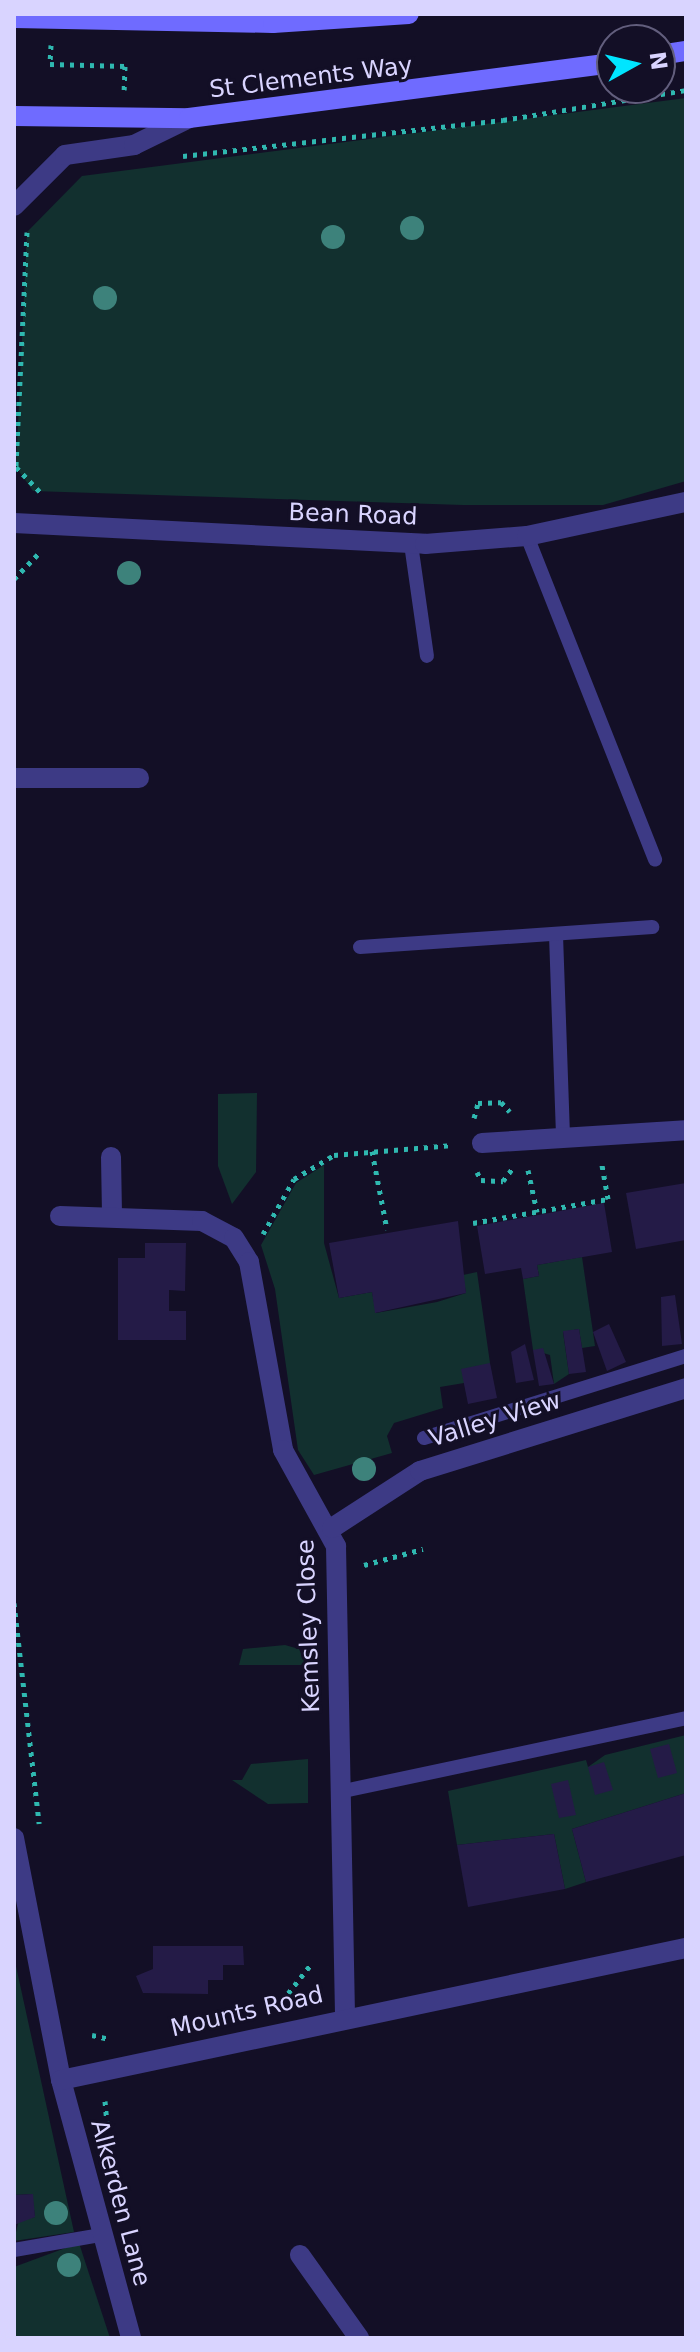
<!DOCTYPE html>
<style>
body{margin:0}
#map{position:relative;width:700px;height:2352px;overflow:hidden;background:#130f26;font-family:"DejaVu Sans",sans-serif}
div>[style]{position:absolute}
.green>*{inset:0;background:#12302f}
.building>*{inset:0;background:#241b47}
.path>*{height:5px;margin-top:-2.5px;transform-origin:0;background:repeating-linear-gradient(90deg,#2fb8b0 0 4px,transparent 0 10px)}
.service>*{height:14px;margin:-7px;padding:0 7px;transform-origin:7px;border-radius:7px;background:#3d3a85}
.minor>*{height:20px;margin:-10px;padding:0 10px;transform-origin:10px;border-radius:10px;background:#3d3a85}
.secondary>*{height:20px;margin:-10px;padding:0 10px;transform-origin:10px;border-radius:10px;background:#6f6bff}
.trees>*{width:24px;height:24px;margin:-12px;border-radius:50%;background:#3d827b}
span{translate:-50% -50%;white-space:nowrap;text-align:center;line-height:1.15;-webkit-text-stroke:6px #130f26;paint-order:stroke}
.street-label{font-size:24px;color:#d9d4ff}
.frame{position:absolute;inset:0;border:16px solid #d9d4ff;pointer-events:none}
.north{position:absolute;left:596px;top:24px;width:80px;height:80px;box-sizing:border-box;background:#130f26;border:2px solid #625e7d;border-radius:50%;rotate:82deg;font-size:22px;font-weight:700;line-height:32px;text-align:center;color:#d9d4ff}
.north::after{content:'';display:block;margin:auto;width:28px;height:36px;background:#00e5ff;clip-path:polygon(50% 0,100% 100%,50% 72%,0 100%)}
</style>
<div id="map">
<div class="green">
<i style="clip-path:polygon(686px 98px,686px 481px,603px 505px,463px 505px,33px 491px,16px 467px,27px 232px,82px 176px)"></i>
<i style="clip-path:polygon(257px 1093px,256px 1172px,232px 1204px,218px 1166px,218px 1094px)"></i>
<i style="clip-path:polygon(324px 1165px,324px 1243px,339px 1298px,372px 1292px,376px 1313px,437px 1302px,466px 1293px,463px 1275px,477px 1272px,490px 1363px,464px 1383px,440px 1387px,443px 1408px,394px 1423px,387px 1436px,392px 1453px,314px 1475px,298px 1450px,275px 1289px,261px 1245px,296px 1183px)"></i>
<i style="clip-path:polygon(582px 1257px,595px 1346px,582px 1348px,579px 1329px,563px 1332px,569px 1374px,554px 1384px,550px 1355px,533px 1350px,523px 1279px,539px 1276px,537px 1265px)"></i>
<i style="clip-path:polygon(285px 1645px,299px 1649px,306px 1665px,239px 1665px,243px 1649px)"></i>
<i style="clip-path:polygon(686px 1735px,686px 1793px,572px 1829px,586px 1882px,565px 1889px,554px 1834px,457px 1845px,448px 1791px,586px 1760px,588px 1767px,605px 1755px)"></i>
<i style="clip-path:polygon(308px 1759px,308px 1803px,268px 1804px,232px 1780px,242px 1780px,251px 1764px)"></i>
<i style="clip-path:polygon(14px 1957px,74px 2232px,14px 2241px,19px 2219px,35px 2217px,32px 2194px,14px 2195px)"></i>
<i style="clip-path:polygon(79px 2243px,110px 2338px,14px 2338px,14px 2267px)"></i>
</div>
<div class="building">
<i style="clip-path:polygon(686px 1183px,686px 1240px,636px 1249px,626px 1193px)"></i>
<i style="clip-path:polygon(604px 1203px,612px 1252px,537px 1265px,539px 1276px,523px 1279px,521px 1268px,485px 1274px,477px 1226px)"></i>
<i style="clip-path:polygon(458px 1221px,466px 1293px,375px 1313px,372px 1292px,339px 1298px,329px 1243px)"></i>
<i style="clip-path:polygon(145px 1243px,186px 1243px,185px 1291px,169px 1290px,169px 1311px,186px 1311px,186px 1340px,118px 1340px,118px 1258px,145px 1258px)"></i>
<i style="clip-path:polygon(675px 1295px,682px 1344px,662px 1346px,661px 1297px)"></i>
<i style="clip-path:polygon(609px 1324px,626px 1362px,607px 1371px,593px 1332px)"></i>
<i style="clip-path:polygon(579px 1329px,586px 1372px,569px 1374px,563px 1331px)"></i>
<i style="clip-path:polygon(525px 1344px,534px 1380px,516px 1383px,511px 1352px)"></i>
<i style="clip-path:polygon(543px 1348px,554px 1384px,539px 1386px,533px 1350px)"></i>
<i style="clip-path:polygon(490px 1363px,497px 1398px,468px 1404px,461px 1369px)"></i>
<i style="clip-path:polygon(669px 1744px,677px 1773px,658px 1778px,650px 1749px)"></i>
<i style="clip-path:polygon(604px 1762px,613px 1790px,595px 1795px,588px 1767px)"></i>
<i style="clip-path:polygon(568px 1780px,576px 1815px,559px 1818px,551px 1784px)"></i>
<i style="clip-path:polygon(686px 1793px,686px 1855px,586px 1882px,572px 1829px)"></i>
<i style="clip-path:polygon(554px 1834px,565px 1889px,468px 1907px,457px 1845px)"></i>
<i style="clip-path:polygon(153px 1946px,243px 1946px,244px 1965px,223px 1965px,223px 1980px,208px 1980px,208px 1994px,143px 1993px,136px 1976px,153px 1969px)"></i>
<i style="clip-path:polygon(33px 2194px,35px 2217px,14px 2225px,14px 2195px)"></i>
</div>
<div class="path">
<i style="left:51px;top:45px;width:19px;rotate:93deg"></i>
<i style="left:50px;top:64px;width:75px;rotate:1.5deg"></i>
<i style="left:125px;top:66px;width:24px;rotate:92deg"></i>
<i style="left:183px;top:156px;width:322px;rotate:-6.4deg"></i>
<i style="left:503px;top:120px;width:185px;rotate:-9.3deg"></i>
<i style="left:27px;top:232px;width:235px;rotate:92.7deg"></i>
<i style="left:16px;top:467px;width:37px;rotate:46deg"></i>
<i style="left:14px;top:579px;width:35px;rotate:-46deg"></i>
<i style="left:474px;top:1118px;width:16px;rotate:-75deg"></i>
<i style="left:478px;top:1103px;width:23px;rotate:-2deg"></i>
<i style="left:501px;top:1102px;width:13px;rotate:48deg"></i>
<i style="left:372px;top:1151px;width:80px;rotate:79.2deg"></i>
<i style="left:528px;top:1170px;width:43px;rotate:77.9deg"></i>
<i style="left:477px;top:1172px;width:9px;rotate:63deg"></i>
<i style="left:481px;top:1180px;width:22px;rotate:3deg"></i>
<i style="left:503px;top:1181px;width:15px;rotate:-53deg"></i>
<i style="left:473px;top:1223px;width:137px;rotate:-10.1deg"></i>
<i style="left:608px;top:1199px;width:35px;rotate:-100deg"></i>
<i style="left:263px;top:1234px;width:63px;rotate:-60.6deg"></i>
<i style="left:294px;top:1179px;width:47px;rotate:-31deg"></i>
<i style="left:334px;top:1155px;width:119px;rotate:-4.8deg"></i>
<i style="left:364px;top:1565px;width:61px;rotate:-15.2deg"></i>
<i style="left:14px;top:1603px;width:222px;rotate:83.5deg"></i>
<i style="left:282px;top:2001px;width:48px;rotate:-51.7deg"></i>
<i style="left:92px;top:2035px;width:18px;rotate:13deg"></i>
<i style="left:105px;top:2101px;width:25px;rotate:85deg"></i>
</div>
<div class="service">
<i style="left:527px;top:536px;width:348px;rotate:68.4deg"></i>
<i style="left:411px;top:544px;width:113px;rotate:81.9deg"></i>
<i style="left:556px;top:935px;width:205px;rotate:88deg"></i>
<i style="left:360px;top:947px;width:293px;rotate:-3.9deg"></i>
<i style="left:424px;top:1438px;width:275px;rotate:-17.4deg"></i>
<i style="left:339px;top:1792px;width:355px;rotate:-12deg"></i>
<i style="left:14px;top:2250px;width:87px;rotate:-9.9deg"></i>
</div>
<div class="minor">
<i style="left:14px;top:206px;width:72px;rotate:-45deg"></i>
<i style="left:65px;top:155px;width:70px;rotate:-8.2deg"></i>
<i style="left:134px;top:145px;width:61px;rotate:-26.1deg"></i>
<i style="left:14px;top:523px;width:412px;rotate:2.9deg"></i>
<i style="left:425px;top:544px;width:102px;rotate:-4.5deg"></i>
<i style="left:527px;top:536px;width:163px;rotate:-12.1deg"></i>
<i style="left:14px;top:778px;width:125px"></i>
<i style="left:482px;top:1143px;width:204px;rotate:-3.6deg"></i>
<i style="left:111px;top:1157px;width:60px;rotate:89deg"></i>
<i style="left:60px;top:1216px;width:142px;rotate:2deg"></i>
<i style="left:202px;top:1221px;width:36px;rotate:28deg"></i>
<i style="left:234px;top:1238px;width:28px;rotate:58deg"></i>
<i style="left:249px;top:1262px;width:191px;rotate:79.7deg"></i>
<i style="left:283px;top:1450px;width:110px;rotate:61.1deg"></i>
<i style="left:336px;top:1546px;width:471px;rotate:88.9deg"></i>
<i style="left:332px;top:1528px;width:105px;rotate:-32.9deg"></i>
<i style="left:420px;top:1471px;width:279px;rotate:-17.3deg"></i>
<i style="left:14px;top:1838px;width:247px;rotate:79deg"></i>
<i style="left:61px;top:2080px;width:267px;rotate:74.8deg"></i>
<i style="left:61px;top:2080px;width:639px;rotate:-11.93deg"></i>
<i style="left:300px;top:2255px;width:102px;rotate:54.6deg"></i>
</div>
<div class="secondary">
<i style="left:14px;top:18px;width:259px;rotate:1.1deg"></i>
<i style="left:273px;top:23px;width:136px;rotate:-3.8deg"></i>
<i style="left:660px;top:55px;width:26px;rotate:-9deg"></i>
<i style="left:14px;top:116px;width:175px;rotate:0.7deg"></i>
<i style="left:189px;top:118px;width:427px;rotate:-7.4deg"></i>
</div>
<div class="trees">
<i style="left:412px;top:228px"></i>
<i style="left:333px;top:237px"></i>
<i style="left:105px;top:298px"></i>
<i style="left:129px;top:573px"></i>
<i style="left:364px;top:1469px"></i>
<i style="left:56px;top:2213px"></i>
<i style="left:69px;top:2265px"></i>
</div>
<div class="street-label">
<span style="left:311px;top:78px;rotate:-7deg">St Clements Way</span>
<span style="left:353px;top:515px;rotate:2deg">Bean Road</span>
<span style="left:495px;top:1420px;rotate:-17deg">Valley View</span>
<span style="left:309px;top:1626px;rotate:-92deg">Kemsley Close</span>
<span style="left:247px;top:2012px;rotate:-13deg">Mounts Road</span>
<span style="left:120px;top:2203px;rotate:75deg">Alkerden Lane</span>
</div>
<div class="frame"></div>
<div class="north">N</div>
</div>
